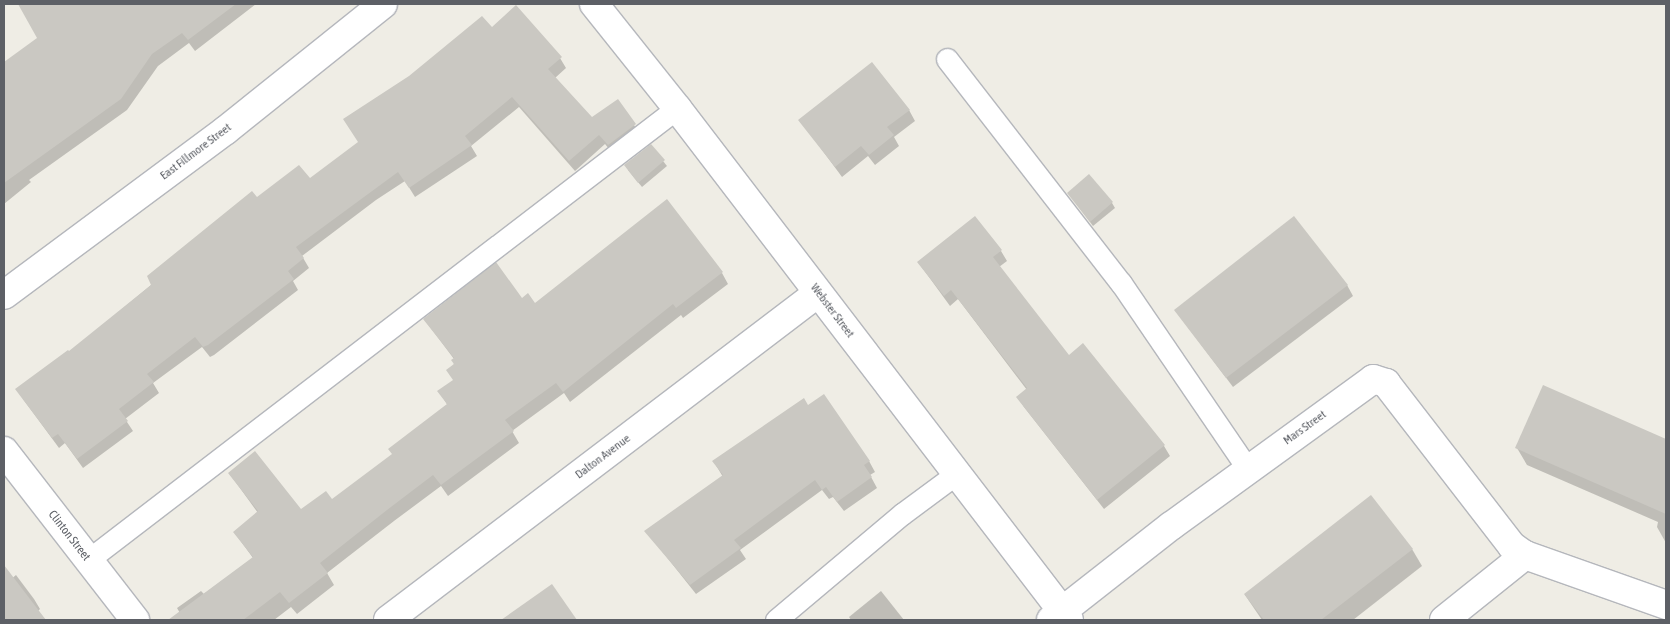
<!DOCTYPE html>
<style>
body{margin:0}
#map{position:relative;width:1670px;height:624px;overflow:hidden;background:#efede5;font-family:"Asap Condensed",sans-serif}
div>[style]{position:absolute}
.shadow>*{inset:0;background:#0003}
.building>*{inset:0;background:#cac8c2}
.roads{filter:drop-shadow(1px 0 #b5b7bc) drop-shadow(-1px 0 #b5b7bc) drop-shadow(0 1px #b5b7bc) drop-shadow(0 -1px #b5b7bc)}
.service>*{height:21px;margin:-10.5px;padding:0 10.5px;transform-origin:10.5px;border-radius:10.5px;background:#fff}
.minor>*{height:28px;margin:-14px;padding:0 14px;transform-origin:14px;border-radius:14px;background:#fff}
span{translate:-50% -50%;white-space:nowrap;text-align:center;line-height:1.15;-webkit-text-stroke:4px #fff;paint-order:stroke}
.street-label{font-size:12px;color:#5d6066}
.frame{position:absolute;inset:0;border:5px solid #5d6066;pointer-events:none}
</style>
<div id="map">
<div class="shadow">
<i style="clip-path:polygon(71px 4px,256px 4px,195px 51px,189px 43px,158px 66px,127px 110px,29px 180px,31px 182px,4px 204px,4px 64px,38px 38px,35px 31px)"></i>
<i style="clip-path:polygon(492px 29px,560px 58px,566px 68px,555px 78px,592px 119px,634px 125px,640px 135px,614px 155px,605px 144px,575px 171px,519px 107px,471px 146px,477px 156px,415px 197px,405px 181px,376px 200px,302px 256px,309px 268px,293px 281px,298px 290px,214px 355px,210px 357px,202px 347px,153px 383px,159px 393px,125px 419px,133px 431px,83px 468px,65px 443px,59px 448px,23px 399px,69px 353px,256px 198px,310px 180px,360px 143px)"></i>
<i style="clip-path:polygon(909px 110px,915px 121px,894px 137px,899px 146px,875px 165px,868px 156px,842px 177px,800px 120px)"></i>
<i style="clip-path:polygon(651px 146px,667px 166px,642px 187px,628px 170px)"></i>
<i style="clip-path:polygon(1072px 198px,1112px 203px,1115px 208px,1093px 226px)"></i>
<i style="clip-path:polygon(1001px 251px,1007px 261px,999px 267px,1068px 356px,1164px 446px,1170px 456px,1104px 509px,1024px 407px,1018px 397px,1027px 390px,958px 299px,950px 306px,918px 262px)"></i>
<i style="clip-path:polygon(722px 273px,728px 284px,683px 318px,681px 315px,570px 402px,564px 393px,512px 431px,519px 443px,448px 496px,441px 486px,394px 521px,327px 573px,334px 585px,297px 614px,291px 607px,274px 620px,184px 620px,177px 608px,201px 591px,204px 594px,253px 558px,234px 532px,258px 513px,229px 473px,301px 511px,332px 501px,393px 455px,448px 406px,439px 391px,453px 381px,454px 359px,424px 319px,522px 300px,534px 304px)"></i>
<i style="clip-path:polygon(1347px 285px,1353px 296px,1233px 387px,1175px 310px)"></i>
<i style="clip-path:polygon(1543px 387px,1666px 440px,1666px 543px,1657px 527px,1658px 522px,1527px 465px,1517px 448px)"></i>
<i style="clip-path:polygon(808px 407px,869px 461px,875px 472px,870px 475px,877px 488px,844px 511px,833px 497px,829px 499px,822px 490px,740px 550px,746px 559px,696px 594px,646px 531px,723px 477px,714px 462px)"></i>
<i style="clip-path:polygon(1412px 549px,1422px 566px,1353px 620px,1262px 620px,1245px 595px)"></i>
<i style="clip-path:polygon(4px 572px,10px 580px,16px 575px,34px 599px,40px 609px,38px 611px,45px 620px,4px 620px)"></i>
<i style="clip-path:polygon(552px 586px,575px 620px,521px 620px,516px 611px)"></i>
<i style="clip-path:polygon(881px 591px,904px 620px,851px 620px,849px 617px)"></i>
</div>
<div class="building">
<i style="clip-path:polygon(18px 4px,236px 4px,188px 40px,182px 33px,152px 54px,121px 99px,4px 183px,4px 62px,37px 38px)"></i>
<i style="clip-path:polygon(516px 5px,562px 57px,548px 69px,592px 117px,618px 99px,636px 124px,608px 145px,599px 135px,569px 161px,512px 97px,465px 136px,472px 145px,409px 188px,398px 172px,296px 247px,304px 258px,288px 271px,294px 279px,208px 345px,203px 347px,195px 337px,147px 374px,154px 382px,119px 409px,128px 421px,77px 459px,58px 434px,52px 438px,15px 389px,68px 350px,69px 351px,151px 285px,147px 276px,252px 191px,257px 197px,299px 165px,310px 178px,358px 142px,343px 119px,409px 76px,482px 16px,492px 27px)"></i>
<i style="clip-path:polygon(872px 62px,910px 110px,887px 127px,894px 135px,869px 155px,861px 146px,835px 167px,798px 120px)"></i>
<i style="clip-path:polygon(651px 144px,665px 160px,638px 183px,624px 165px)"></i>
<i style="clip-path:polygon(1089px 174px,1113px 202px,1090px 222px,1067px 193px)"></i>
<i style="clip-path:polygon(667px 199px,723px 272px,676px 308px,673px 304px,563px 392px,556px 383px,505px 420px,514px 431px,441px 485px,433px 475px,387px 510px,320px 563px,328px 573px,289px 603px,280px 592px,243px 620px,168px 620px,253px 557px,233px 532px,258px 511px,228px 473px,255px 451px,301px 509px,326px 491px,332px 499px,392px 454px,388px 449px,447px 404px,437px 391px,453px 380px,446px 370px,454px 364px,451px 360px,454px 358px,423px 319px,496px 262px,522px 298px,528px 293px,535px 303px)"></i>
<i style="clip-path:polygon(975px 216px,1002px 250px,993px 257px,1069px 355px,1083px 343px,1165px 445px,1097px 500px,1016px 397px,1027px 388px,951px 290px,944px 296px,917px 262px)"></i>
<i style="clip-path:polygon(1294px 216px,1348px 285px,1226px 378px,1174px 310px)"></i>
<i style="clip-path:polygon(1543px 385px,1666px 439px,1666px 514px,1515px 448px)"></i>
<i style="clip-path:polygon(824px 394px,870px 461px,864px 465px,872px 477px,837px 502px,826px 487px,822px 490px,815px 480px,734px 540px,741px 548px,690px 585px,644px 531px,723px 475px,712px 461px,804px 398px,808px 405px)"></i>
<i style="clip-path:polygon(1371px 495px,1413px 549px,1321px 620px,1264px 620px,1244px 594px)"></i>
<i style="clip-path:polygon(4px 565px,46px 620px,4px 620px)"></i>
<i style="clip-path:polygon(552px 584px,577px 620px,501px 620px)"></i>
</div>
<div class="roads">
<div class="service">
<i style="left:947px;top:59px;width:284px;rotate:52.2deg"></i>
<i style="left:1121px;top:283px;width:225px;rotate:55.7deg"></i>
<i style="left:88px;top:560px;width:742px;rotate:-37.5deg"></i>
<i style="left:776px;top:620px;width:165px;rotate:-40.1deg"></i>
<i style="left:902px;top:514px;width:67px;rotate:-36.5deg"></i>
</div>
<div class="minor">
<i style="left:594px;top:4px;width:133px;rotate:51.4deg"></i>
<i style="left:677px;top:108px;width:645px;rotate:52.56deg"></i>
<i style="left:4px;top:295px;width:277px;rotate:-36.6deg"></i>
<i style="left:226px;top:130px;width:201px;rotate:-38.7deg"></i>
<i style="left:4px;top:451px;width:214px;rotate:52.2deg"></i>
<i style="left:388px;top:620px;width:540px;rotate:-37.25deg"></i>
<i style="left:1051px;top:620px;width:152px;rotate:-38.1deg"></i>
<i style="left:1171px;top:526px;width:250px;rotate:-36deg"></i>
<i style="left:1373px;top:379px;width:14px;rotate:17deg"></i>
<i style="left:1386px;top:383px;width:206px;rotate:52.3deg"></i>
<i style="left:1512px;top:546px;width:16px;rotate:35deg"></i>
<i style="left:1444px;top:620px;width:104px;rotate:-38.7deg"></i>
<i style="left:1525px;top:555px;width:150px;rotate:19.5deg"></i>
</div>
</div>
<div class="street-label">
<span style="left:196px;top:152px;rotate:-37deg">East Fillmore Street</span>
<span style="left:832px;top:311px;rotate:53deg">Webster Street</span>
<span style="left:1305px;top:428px;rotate:-36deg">Mars Street</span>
<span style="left:603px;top:457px;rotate:-37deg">Dalton Avenue</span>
<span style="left:69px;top:536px;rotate:52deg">Clinton Street</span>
</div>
<div class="frame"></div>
</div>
